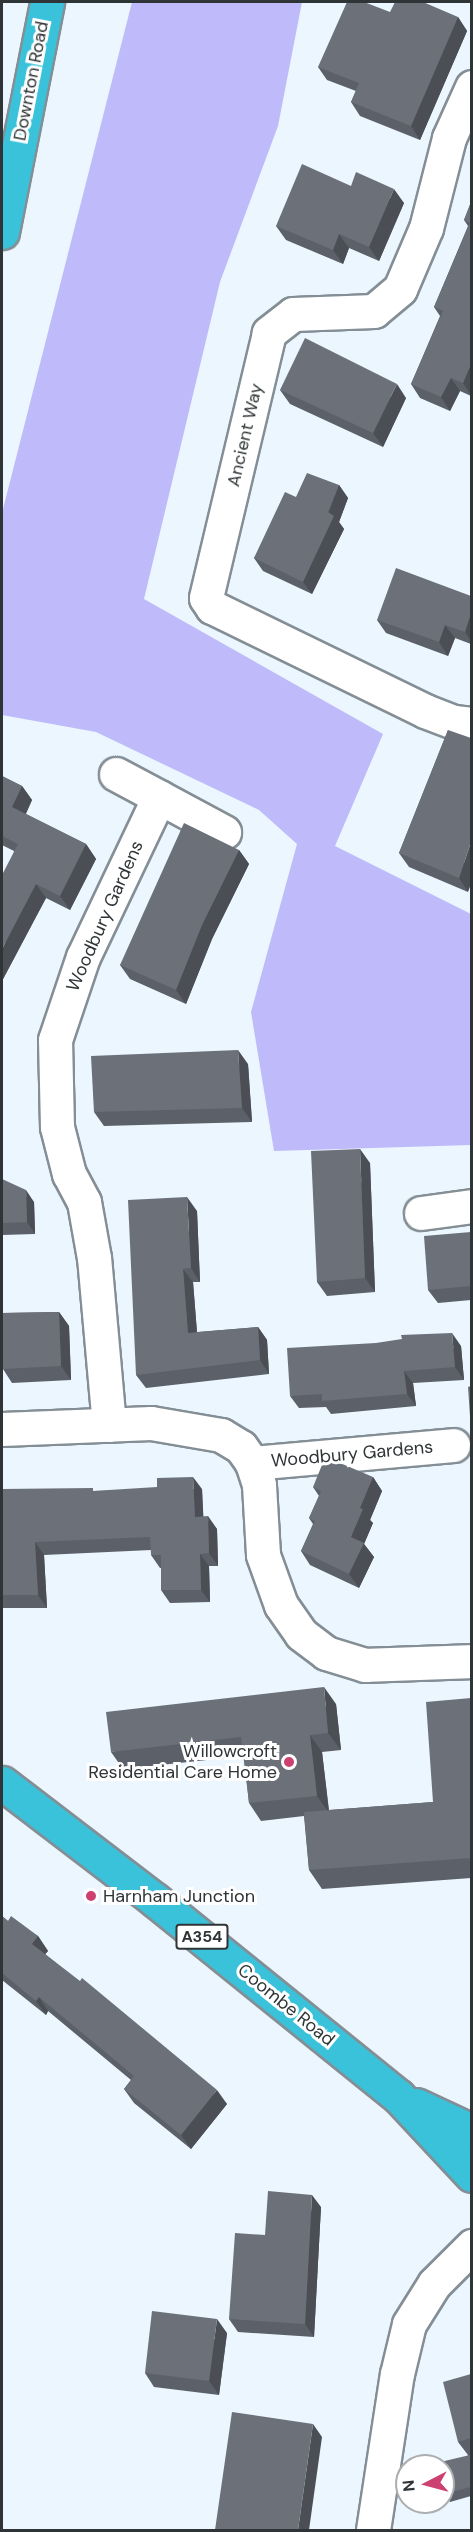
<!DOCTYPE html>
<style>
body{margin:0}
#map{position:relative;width:473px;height:2532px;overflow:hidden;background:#ebf6fe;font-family:"DM Sans",sans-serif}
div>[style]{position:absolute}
.green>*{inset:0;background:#bfbbfa}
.roads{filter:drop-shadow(2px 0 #848e95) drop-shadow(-2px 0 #848e95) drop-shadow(0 2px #848e95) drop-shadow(0 -2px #848e95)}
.street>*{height:33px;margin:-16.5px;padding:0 16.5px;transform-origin:16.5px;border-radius:16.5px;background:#fff}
.highway>*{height:33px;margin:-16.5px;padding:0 16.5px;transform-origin:16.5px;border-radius:16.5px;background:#3ac2da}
.wall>*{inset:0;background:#5c6068}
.shaded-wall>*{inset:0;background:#4b4e55}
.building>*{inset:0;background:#6b7079}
.dots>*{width:16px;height:16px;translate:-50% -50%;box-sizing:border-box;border:3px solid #fff;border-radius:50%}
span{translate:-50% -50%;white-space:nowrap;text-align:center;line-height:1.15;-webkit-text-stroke:6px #fff;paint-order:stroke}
.shield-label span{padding:2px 4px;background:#fff;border:2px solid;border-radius:4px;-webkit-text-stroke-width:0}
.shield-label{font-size:16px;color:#2f3436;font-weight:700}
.street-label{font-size:18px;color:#2f3436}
.poi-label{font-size:18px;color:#2f3436}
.right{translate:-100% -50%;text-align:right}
.left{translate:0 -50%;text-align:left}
.frame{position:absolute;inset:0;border:3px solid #2f3436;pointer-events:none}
.north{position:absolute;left:395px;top:2454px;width:60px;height:60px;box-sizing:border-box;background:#fff;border:2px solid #acaeaf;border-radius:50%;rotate:264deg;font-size:16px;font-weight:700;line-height:24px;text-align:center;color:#2f3436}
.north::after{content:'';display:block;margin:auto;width:21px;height:27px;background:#cc4072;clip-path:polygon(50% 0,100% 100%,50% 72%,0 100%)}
</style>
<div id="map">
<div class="green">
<i style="clip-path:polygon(132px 2px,302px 2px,278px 126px,220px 282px,144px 599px,383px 734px,335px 846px,471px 914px,471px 1145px,274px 1151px,251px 1012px,297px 844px,259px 810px,96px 732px,2px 715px,2px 513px)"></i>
</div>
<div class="roads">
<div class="street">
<i style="left:472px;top:87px;width:56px;rotate:114.3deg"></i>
<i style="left:449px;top:138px;width:93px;rotate:104.3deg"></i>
<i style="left:426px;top:228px;width:66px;rotate:113.1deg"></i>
<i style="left:400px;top:289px;width:34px;rotate:140deg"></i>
<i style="left:374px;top:311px;width:81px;rotate:177.9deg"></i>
<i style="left:293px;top:314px;width:31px;rotate:142deg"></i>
<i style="left:269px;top:333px;width:272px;rotate:103.4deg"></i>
<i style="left:206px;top:598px;width:11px;rotate:56deg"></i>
<i style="left:212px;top:607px;width:237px;rotate:26deg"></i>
<i style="left:425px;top:711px;width:31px;rotate:21deg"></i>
<i style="left:454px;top:722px;width:18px;rotate:6deg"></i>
<i style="left:116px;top:774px;width:49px;rotate:28.1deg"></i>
<i style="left:421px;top:1213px;width:51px;rotate:-7.8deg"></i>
<i style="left:109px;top:1425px;width:168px;rotate:-95.1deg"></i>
<i style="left:94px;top:1258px;width:57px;rotate:-100.1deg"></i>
<i style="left:84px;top:1202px;width:32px;rotate:-118deg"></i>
<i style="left:69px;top:1174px;width:49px;rotate:-104.3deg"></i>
<i style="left:57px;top:1127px;width:87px;rotate:-91.3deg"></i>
<i style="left:55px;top:1040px;width:88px;rotate:-71.4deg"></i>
<i style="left:83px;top:957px;width:177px;rotate:-64.6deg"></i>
<i style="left:159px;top:797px;width:74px;rotate:28.3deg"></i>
<i style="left:2px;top:1429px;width:149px;rotate:-2.3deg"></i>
<i style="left:151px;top:1423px;width:71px;rotate:9.7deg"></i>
<i style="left:221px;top:1435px;width:23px;rotate:31deg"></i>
<i style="left:241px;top:1447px;width:19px;rotate:55deg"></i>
<i style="left:252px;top:1463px;width:23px;rotate:72deg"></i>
<i style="left:259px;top:1485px;width:70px;rotate:86.7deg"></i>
<i style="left:263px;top:1555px;width:53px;rotate:70.2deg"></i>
<i style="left:281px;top:1605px;width:35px;rotate:55deg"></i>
<i style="left:301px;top:1634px;width:31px;rotate:37deg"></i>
<i style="left:326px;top:1653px;width:41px;rotate:17.1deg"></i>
<i style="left:365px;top:1665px;width:107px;rotate:-2.1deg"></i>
<i style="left:252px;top:1463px;width:202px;rotate:-5.1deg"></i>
<i style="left:373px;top:2530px;width:158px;rotate:-81.3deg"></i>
<i style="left:397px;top:2374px;width:51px;rotate:-76.5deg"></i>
<i style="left:409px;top:2324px;width:47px;rotate:-58deg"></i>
<i style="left:434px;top:2284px;width:54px;rotate:-45deg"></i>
</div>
<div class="highway">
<i style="left:2px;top:232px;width:234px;rotate:-78.9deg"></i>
<i style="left:2px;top:1783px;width:193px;rotate:37.4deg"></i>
<i style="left:155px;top:1900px;width:312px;rotate:38.9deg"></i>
<i style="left:398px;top:2096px;width:108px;rotate:46.9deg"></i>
<i style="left:416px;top:2105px;width:62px;rotate:24.9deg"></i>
</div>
</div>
<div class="wall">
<i style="clip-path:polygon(390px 12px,458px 17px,467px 31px,420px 140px,360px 116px,351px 102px,356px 91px,327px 80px,318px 67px)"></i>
<i style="clip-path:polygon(351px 186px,404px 203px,379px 261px,349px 248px,343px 264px,286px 240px,276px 226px)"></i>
<i style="clip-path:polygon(471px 202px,471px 396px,460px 391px,450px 411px,420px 398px,411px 384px,440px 316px,434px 307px,468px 226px,464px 220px)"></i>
<i style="clip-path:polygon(280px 390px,406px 398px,383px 447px,290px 404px)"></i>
<i style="clip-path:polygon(339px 485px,348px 498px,339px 522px,344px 529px,312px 594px,263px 571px,254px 558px,296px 497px)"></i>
<i style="clip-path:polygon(471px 596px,471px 644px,455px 638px,448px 656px,386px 633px,377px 620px)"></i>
<i style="clip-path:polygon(448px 730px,468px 892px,409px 867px,399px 853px)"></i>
<i style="clip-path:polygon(2px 776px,22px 786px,32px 800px,26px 814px,86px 844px,96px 859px,70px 910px,46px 898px,2px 981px,14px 851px,2px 845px)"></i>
<i style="clip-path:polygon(239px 850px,249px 864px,212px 939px,186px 1004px,130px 979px,120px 965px)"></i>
<i style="clip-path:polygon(248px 1064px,252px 1122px,104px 1126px,94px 1112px)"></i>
<i style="clip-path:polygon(370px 1163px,375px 1292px,327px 1296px,317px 1282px)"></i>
<i style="clip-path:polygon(2px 1179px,34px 1202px,35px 1234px,2px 1235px)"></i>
<i style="clip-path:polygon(197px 1211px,200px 1282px,193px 1282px,197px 1332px,258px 1327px,267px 1340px,269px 1374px,146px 1388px,136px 1375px)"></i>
<i style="clip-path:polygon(471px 1232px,471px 1300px,438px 1303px,428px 1290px)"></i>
<i style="clip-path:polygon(59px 1312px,69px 1326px,71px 1380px,12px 1383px,3px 1369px,2px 1367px,2px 1313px)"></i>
<i style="clip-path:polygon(461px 1346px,464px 1380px,413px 1383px,416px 1406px,331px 1414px,326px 1407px,299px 1408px,290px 1396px)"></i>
<i style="clip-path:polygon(373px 1477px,382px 1491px,370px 1520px,373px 1523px,364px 1544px,374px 1557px,359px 1588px,310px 1565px,301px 1551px,313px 1524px,309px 1518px,319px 1496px,313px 1487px)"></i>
<i style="clip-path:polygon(2px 1489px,95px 1491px,202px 1489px,203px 1516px,217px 1529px,218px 1566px,209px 1566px,210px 1602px,170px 1603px,161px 1590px,161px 1568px,160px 1568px,151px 1555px,151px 1550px,44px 1555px,47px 1608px,2px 1608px)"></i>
<i style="clip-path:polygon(471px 1698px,471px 1878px,322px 1889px,309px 1870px,304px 1816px,261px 1821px,249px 1803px,244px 1756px,123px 1769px,111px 1752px,336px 1704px,341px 1750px,322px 1752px,329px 1810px,433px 1802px)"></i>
<i style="clip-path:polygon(2px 1916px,8px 1921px,38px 1936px,48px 1951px,45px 1954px,227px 2104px,191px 2149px,134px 2103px,124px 2089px,131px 2080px,48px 2011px,46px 2015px,2px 1980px)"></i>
<i style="clip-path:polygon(321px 2207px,314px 2337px,238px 2332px,229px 2319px,265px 2235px)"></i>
<i style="clip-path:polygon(227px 2333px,219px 2395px,154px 2387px,145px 2373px)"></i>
<i style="clip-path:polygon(471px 2374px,471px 2496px,450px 2502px,444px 2494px,468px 2455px,458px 2442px)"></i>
</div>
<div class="shaded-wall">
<i style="clip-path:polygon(458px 17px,467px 31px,420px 140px,411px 126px)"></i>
<i style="clip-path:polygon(394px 189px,404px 203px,379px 261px,369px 247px)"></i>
<i style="clip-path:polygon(339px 234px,349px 248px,343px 264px,333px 250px)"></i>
<i style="clip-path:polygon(471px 364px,471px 395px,463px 383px)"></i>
<i style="clip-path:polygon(451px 378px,460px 391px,450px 411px,441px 397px)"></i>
<i style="clip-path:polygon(397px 384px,406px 398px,383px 447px,373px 433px)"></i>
<i style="clip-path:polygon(339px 485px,348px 498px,339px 522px,344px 529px,312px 594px,303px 582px)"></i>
<i style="clip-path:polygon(471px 613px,471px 641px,465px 632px)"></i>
<i style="clip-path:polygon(445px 625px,455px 638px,448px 656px,439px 642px)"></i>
<i style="clip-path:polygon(22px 786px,32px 800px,22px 821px,12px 807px)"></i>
<i style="clip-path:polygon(471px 842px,471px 884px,468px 892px,459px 878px)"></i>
<i style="clip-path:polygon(86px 844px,96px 859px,70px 910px,60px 896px)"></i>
<i style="clip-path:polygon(239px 850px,249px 864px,212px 939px,186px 1004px,176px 990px,202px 925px)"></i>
<i style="clip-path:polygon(36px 884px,46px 898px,2px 981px,2px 949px)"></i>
<i style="clip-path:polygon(238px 1050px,248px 1064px,252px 1122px,242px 1108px)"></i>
<i style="clip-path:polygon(360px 1149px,370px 1163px,375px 1292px,365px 1278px)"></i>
<i style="clip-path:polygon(26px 1190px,34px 1202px,35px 1234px,27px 1222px)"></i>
<i style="clip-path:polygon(187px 1197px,197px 1211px,200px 1282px,191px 1268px)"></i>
<i style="clip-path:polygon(183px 1269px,193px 1282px,198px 1346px,188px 1333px)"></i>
<i style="clip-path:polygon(59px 1312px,69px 1326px,71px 1380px,61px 1366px)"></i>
<i style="clip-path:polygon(258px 1327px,267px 1340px,269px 1374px,260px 1360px)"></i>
<i style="clip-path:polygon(452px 1333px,461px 1346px,464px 1380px,455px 1367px)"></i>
<i style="clip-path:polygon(404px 1371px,413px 1383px,416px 1406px,407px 1394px)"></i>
<i style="clip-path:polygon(193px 1477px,202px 1489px,204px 1529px,195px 1517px)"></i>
<i style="clip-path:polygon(373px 1477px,382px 1491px,370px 1520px,373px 1523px,364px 1544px,374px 1557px,359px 1588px,349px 1574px,351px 1537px,360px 1508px)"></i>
<i style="clip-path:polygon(208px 1516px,217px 1529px,218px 1566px,209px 1553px)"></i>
<i style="clip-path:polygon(35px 1542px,44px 1555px,47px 1608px,38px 1595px)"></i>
<i style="clip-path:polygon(200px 1554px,209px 1566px,210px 1602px,201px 1590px)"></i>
<i style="clip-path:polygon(324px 1687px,336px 1704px,341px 1750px,328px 1733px)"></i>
<i style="clip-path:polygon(310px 1735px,322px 1752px,329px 1813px,317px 1796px)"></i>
<i style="clip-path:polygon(38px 1936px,48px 1951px,42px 1958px,32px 1944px)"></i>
<i style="clip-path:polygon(39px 1997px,48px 2011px,46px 2015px,36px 2001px)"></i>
<i style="clip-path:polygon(217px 2090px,227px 2104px,191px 2149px,181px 2135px)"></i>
<i style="clip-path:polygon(312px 2195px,321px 2207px,314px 2337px,305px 2324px)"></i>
<i style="clip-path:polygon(217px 2319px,227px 2333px,219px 2395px,209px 2381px)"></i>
<i style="clip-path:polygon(313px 2424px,322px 2437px,309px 2530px,298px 2530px)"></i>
</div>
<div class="building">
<i style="clip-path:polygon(347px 2px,364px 2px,390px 12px,395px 2px,423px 2px,458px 17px,411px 126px,351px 102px,359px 83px,318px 67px)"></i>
<i style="clip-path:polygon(302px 164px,351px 186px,356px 172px,394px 189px,369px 247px,339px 234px,333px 250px,276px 226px)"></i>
<i style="clip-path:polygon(471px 202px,471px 364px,463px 383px,451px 378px,441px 397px,411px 384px,443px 311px,434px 307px,470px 223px,464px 220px)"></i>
<i style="clip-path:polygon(305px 338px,397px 384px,373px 433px,280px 390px)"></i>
<i style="clip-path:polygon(307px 473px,339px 485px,328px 512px,334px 516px,303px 582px,254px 558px,285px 492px,296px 497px)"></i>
<i style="clip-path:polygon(396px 568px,471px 596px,471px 613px,465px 632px,445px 625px,439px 642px,377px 620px)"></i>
<i style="clip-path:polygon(448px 730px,471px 738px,471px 842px,459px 878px,399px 853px)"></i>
<i style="clip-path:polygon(2px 776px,22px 786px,12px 807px,86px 844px,60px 896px,36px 884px,2px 949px,2px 875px,18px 844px,2px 836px)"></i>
<i style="clip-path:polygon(184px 823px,239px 850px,202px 925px,176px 990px,120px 965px)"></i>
<i style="clip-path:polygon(238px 1050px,242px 1108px,94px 1112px,91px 1056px)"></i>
<i style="clip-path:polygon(360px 1149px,365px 1278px,317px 1282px,311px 1151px)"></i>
<i style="clip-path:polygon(2px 1179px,26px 1190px,27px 1222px,2px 1223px)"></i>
<i style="clip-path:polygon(187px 1197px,191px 1268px,183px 1269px,188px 1333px,258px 1327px,260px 1360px,136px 1375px,128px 1200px)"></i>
<i style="clip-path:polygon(471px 1232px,471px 1286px,428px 1290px,424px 1236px)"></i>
<i style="clip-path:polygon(59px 1312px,61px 1366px,3px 1369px,2px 1313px)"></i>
<i style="clip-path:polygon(452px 1333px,455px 1367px,404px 1371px,407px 1394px,322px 1401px,322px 1394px,290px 1396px,287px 1348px,376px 1343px,402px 1339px,401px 1335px)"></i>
<i style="clip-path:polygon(471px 1386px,471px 1431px,468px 1387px)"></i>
<i style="clip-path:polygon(324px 1460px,333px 1460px,373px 1477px,360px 1508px,363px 1509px,351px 1537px,364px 1543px,349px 1574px,301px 1551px,315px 1521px,309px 1518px,321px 1491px,313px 1487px)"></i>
<i style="clip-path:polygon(193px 1477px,195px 1517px,208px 1516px,209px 1553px,200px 1554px,201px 1590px,161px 1590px,161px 1555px,151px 1555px,150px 1537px,35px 1542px,38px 1595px,2px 1595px,2px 1489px,93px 1488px,93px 1491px,157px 1487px,157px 1478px)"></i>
<i style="clip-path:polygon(324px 1687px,328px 1733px,310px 1735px,317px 1796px,249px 1803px,241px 1737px,111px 1752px,106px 1712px)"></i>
<i style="clip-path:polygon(471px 1698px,471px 1858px,309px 1870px,304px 1812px,433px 1802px,426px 1702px)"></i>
<i style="clip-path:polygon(2px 1916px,8px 1921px,11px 1916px,38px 1936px,32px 1944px,80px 1981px,82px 1978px,217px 2090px,181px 2135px,124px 2089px,134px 2076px,39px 1997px,36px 2001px,2px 1973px)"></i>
<i style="clip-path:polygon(268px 2191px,312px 2195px,305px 2324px,229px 2319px,235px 2233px,265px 2235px)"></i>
<i style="clip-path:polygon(152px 2311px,217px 2319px,209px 2381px,145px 2373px)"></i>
<i style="clip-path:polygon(471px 2374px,471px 2438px,458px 2442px,443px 2382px)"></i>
<i style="clip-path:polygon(232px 2412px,313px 2424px,298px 2530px,215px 2530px)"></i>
<i style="clip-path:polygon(470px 2455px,471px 2460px,471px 2487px,444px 2494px,443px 2488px,443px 2466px,437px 2466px,436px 2463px)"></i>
</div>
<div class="dots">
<i style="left:289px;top:1762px;background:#cc4072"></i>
<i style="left:91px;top:1896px;background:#cc4072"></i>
</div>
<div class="shield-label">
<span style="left:202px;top:1937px">A354</span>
</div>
<div class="street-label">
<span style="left:31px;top:81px;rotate:-79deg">Downton Road</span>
<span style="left:245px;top:435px;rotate:-77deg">Ancient Way</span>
<span style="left:105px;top:916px;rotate:-66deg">Woodbury Gardens</span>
<span style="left:352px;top:1454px;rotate:-5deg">Woodbury Gardens</span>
<span style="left:286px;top:2005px;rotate:39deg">Coombe Road</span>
</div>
<div class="poi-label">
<span class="right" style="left:277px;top:1762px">Willowcroft<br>Residential Care Home</span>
<span class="left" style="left:103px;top:1896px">Harnham Junction</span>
</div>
<div class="frame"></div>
<div class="north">N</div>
</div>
